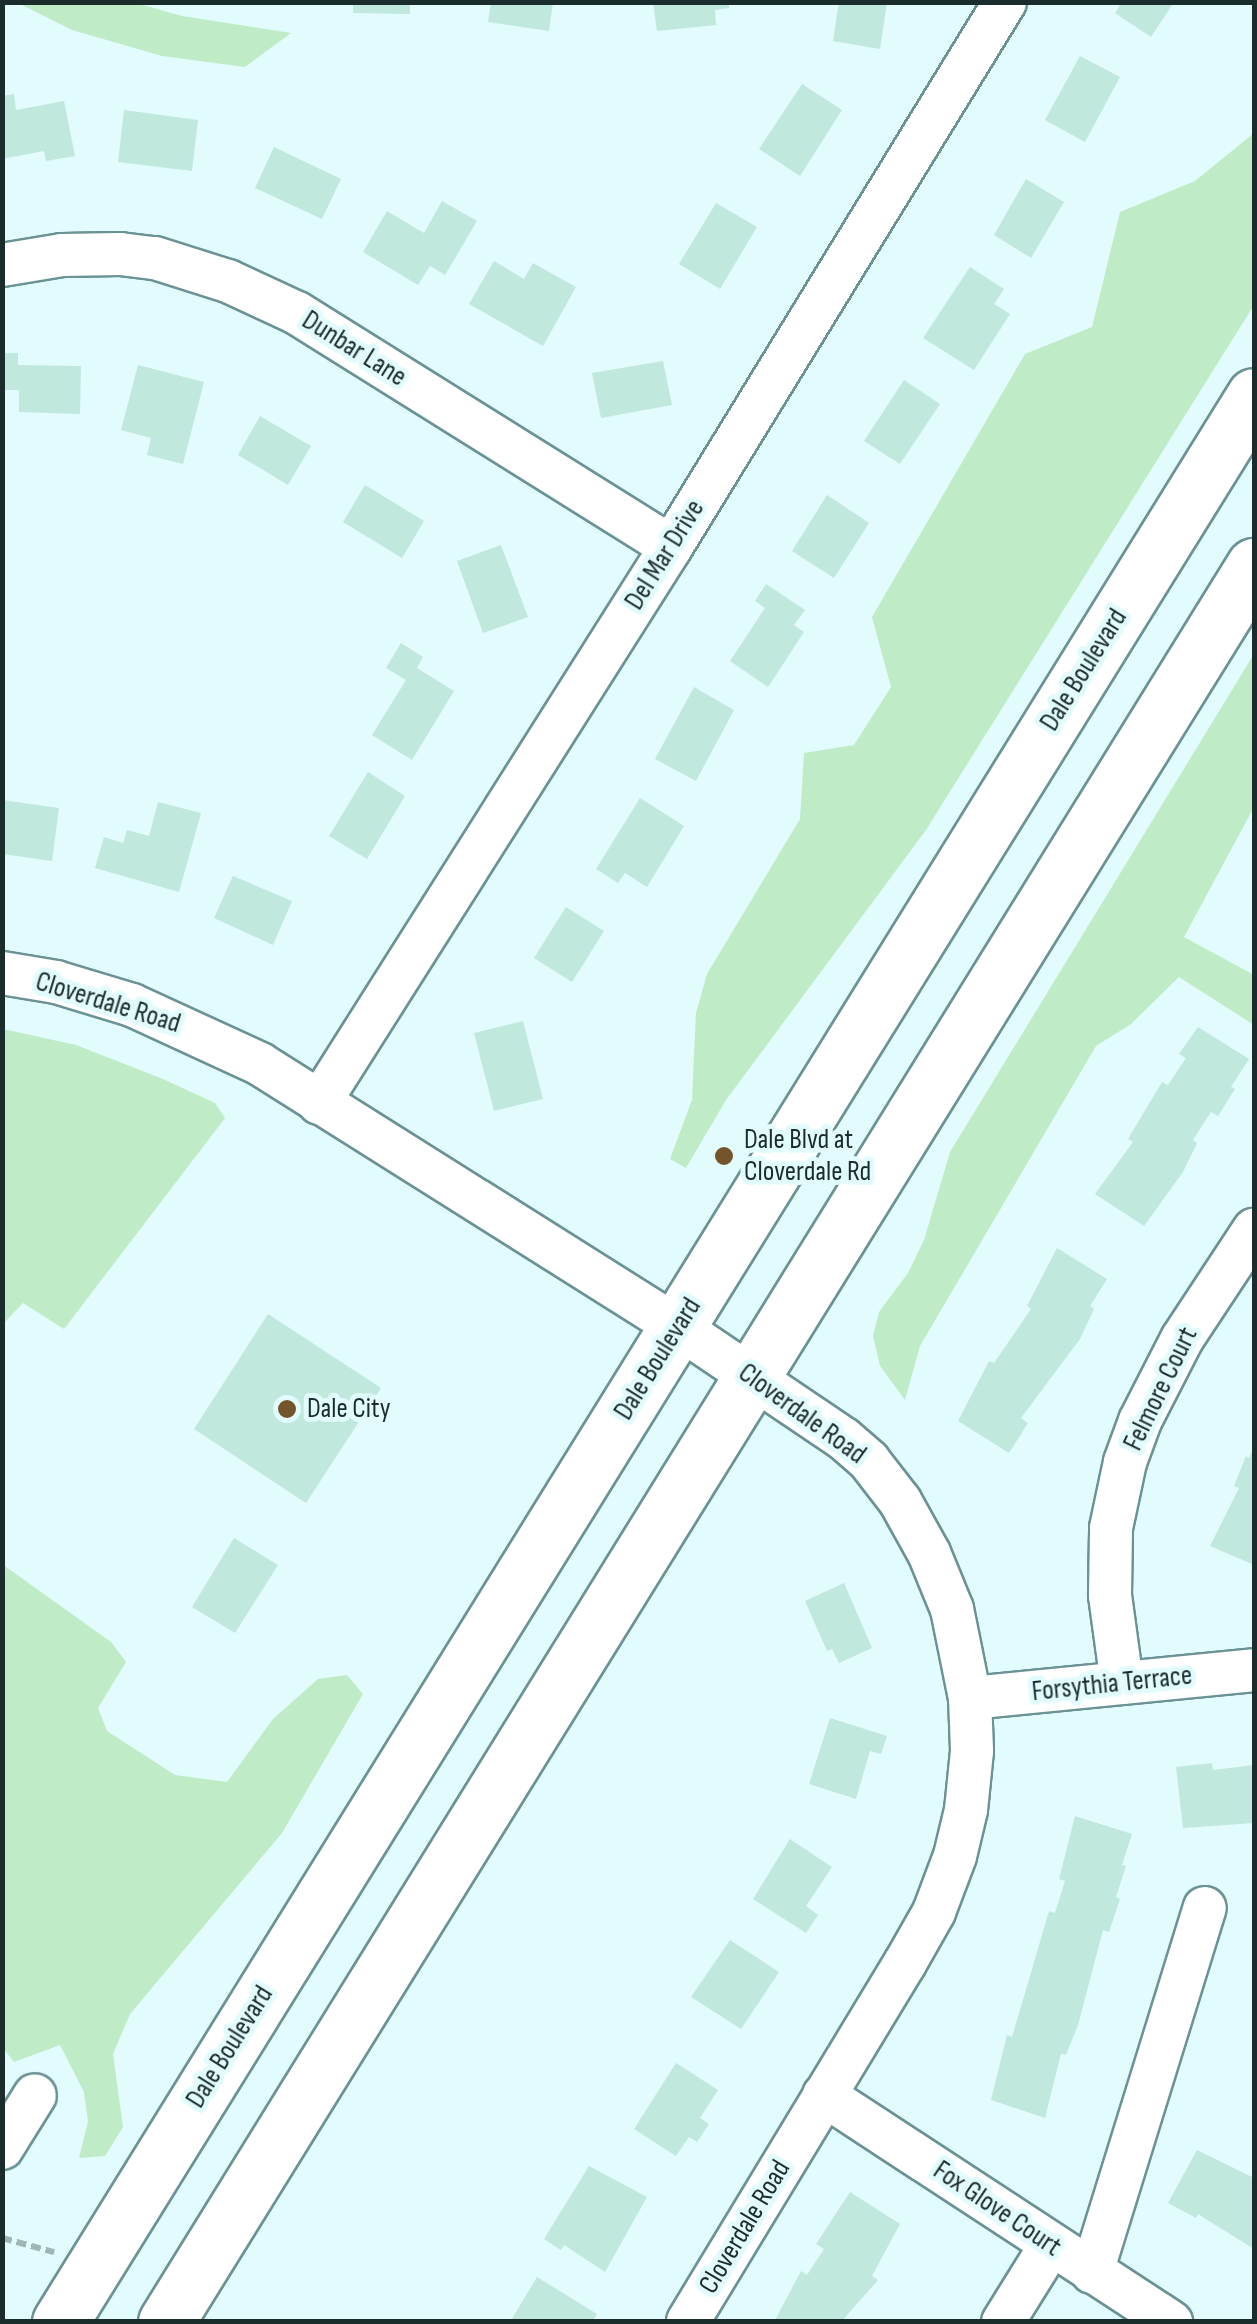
<!DOCTYPE html>
<style>
body{margin:0}
#map{position:relative;width:1257px;height:2324px;overflow:hidden;background:#e2fbfd;font-family:"Sofia Sans Condensed",sans-serif}
div>[style]{position:absolute}
.green>*{inset:0;background:#bfecc6}
.building>*{inset:0;background:#c1e8dc}
.path>*{height:6px;margin-top:-3px;transform-origin:0;background:repeating-linear-gradient(90deg,#9fb6b7 0 10px,transparent 0 15px)}
.roads{filter:drop-shadow(2px 0 #6b9295) drop-shadow(-2px 0 #6b9295) drop-shadow(0 2px #6b9295) drop-shadow(0 -2px #6b9295)}
.minor>*{height:42px;margin:-21px;padding:0 21px;transform-origin:21px;border-radius:21px;background:#fff}
.major>*{height:55px;margin:-27.5px;padding:0 27.5px;transform-origin:27.5px;border-radius:27.5px;background:#fff}
.dots>*{width:28px;height:28px;translate:-50% -50%;box-sizing:border-box;border:5px solid #e2fbfd;border-radius:50%}
span{translate:-50% -50%;white-space:nowrap;text-align:center;line-height:1.15;-webkit-text-stroke:10px #e2fbfd;paint-order:stroke}
.street-label{font-size:28px;color:#1b2c2d}
.poi-label{font-size:28px;color:#1b2c2d}
.left{translate:0 -50%;text-align:left}
.frame{position:absolute;inset:0;border:5px solid #1b2c2d;pointer-events:none}
</style>
<div id="map">
<div class="green">
<i style="clip-path:polygon(18px 3px,136px 3px,182px 16px,291px 33px,245px 67px,162px 56px,72px 30px)"></i>
<i style="clip-path:polygon(1254px 133px,1254px 305px,926px 830px,726px 1100px,686px 1168px,670px 1159px,692px 1100px,696px 1013px,707px 974px,800px 819px,804px 753px,854px 745px,891px 687px,872px 617px,1025px 354px,1092px 327px,1120px 212px,1195px 181px)"></i>
<i style="clip-path:polygon(1254px 654px,1254px 807px,1184px 937px,1254px 975px,1254px 1025px,1179px 977px,1131px 1024px,1096px 1046px,920px 1346px,905px 1400px,880px 1366px,873px 1336px,879px 1312px,908px 1273px,924px 1240px,950px 1152px)"></i>
<i style="clip-path:polygon(3px 1029px,76px 1045px,163px 1079px,215px 1103px,225px 1118px,64px 1329px,23px 1303px,3px 1324px)"></i>
<i style="clip-path:polygon(2px 1564px,111px 1642px,126px 1662px,98px 1708px,107px 1731px,175px 1775px,227px 1782px,273px 1719px,318px 1679px,347px 1675px,363px 1694px,282px 1833px,130px 2014px,113px 2054px,123px 2127px,105px 2156px,79px 2158px,88px 2122px,84px 2092px,60px 2045px,14px 2062px,3px 2048px)"></i>
</div>
<div class="building">
<i style="clip-path:polygon(353px 2px,410px 2px,410px 14px,353px 13px)"></i>
<i style="clip-path:polygon(491px 2px,553px 2px,549px 31px,488px 22px)"></i>
<i style="clip-path:polygon(653px 2px,729px 2px,729px 8px,715px 10px,716px 25px,657px 31px)"></i>
<i style="clip-path:polygon(839px 2px,887px 2px,880px 49px,833px 41px)"></i>
<i style="clip-path:polygon(1122px 2px,1174px 2px,1151px 37px,1115px 13px)"></i>
<i style="clip-path:polygon(1080px 56px,1120px 77px,1085px 142px,1045px 120px)"></i>
<i style="clip-path:polygon(802px 84px,842px 110px,800px 176px,759px 149px)"></i>
<i style="clip-path:polygon(14px 94px,16px 110px,64px 101px,75px 156px,46px 161px,44px 151px,2px 159px,2px 96px)"></i>
<i style="clip-path:polygon(124px 110px,198px 120px,192px 171px,118px 162px)"></i>
<i style="clip-path:polygon(274px 147px,341px 179px,322px 219px,255px 188px)"></i>
<i style="clip-path:polygon(1026px 179px,1064px 202px,1031px 258px,994px 235px)"></i>
<i style="clip-path:polygon(442px 201px,477px 221px,445px 275px,430px 266px,418px 285px,363px 252px,387px 211px,424px 233px)"></i>
<i style="clip-path:polygon(716px 203px,757px 227px,720px 289px,679px 264px)"></i>
<i style="clip-path:polygon(494px 261px,524px 279px,533px 263px,576px 287px,543px 346px,469px 304px)"></i>
<i style="clip-path:polygon(970px 267px,1004px 289px,994px 304px,1010px 314px,974px 370px,923px 338px)"></i>
<i style="clip-path:polygon(2px 353px,18px 353px,18px 365px,81px 366px,80px 414px,19px 412px,19px 390px,2px 390px)"></i>
<i style="clip-path:polygon(663px 361px,672px 405px,601px 418px,592px 373px)"></i>
<i style="clip-path:polygon(138px 365px,204px 382px,183px 464px,147px 455px,151px 438px,121px 430px)"></i>
<i style="clip-path:polygon(904px 380px,940px 404px,900px 464px,864px 441px)"></i>
<i style="clip-path:polygon(260px 416px,311px 446px,288px 485px,238px 455px)"></i>
<i style="clip-path:polygon(365px 485px,424px 521px,402px 558px,343px 522px)"></i>
<i style="clip-path:polygon(827px 495px,869px 523px,834px 578px,792px 551px)"></i>
<i style="clip-path:polygon(501px 545px,528px 617px,483px 633px,457px 561px)"></i>
<i style="clip-path:polygon(766px 584px,805px 610px,794px 625px,804px 632px,768px 687px,730px 661px,765px 608px,755px 601px)"></i>
<i style="clip-path:polygon(401px 643px,423px 657px,417px 668px,454px 691px,412px 760px,372px 735px,406px 680px,386px 668px)"></i>
<i style="clip-path:polygon(694px 687px,734px 710px,696px 781px,655px 759px)"></i>
<i style="clip-path:polygon(368px 772px,405px 796px,367px 859px,329px 836px)"></i>
<i style="clip-path:polygon(640px 798px,684px 826px,647px 887px,625px 873px,618px 883px,596px 869px)"></i>
<i style="clip-path:polygon(2px 800px,59px 808px,52px 861px,2px 854px)"></i>
<i style="clip-path:polygon(158px 802px,201px 813px,179px 892px,95px 868px,104px 837px,123px 843px,127px 830px,149px 836px)"></i>
<i style="clip-path:polygon(233px 876px,292px 901px,273px 945px,214px 918px)"></i>
<i style="clip-path:polygon(566px 907px,604px 931px,572px 982px,534px 958px)"></i>
<i style="clip-path:polygon(523px 1021px,543px 1099px,494px 1111px,474px 1033px)"></i>
<i style="clip-path:polygon(1198px 1027px,1249px 1059px,1231px 1087px,1235px 1089px,1218px 1116px,1211px 1112px,1193px 1140px,1197px 1143px,1183px 1172px,1144px 1226px,1095px 1194px,1133px 1142px,1128px 1139px,1162px 1082px,1168px 1085px,1186px 1058px,1179px 1054px)"></i>
<i style="clip-path:polygon(1057px 1248px,1107px 1279px,1090px 1306px,1094px 1309px,1080px 1339px,1021px 1418px,1028px 1423px,1009px 1453px,958px 1421px,989px 1361px,994px 1363px,1031px 1309px,1027px 1306px)"></i>
<i style="clip-path:polygon(268px 1314px,381px 1388px,306px 1503px,194px 1429px)"></i>
<i style="clip-path:polygon(1254px 1446px,1254px 1565px,1210px 1546px,1239px 1488px,1234px 1486px,1246px 1456px,1249px 1458px)"></i>
<i style="clip-path:polygon(234px 1538px,278px 1565px,235px 1633px,192px 1607px)"></i>
<i style="clip-path:polygon(844px 1583px,872px 1648px,839px 1663px,832px 1649px,827px 1651px,805px 1601px)"></i>
<i style="clip-path:polygon(830px 1718px,887px 1736px,881px 1754px,870px 1751px,856px 1799px,809px 1784px)"></i>
<i style="clip-path:polygon(1212px 1763px,1213px 1770px,1254px 1765px,1254px 1823px,1183px 1828px,1176px 1767px)"></i>
<i style="clip-path:polygon(1075px 1816px,1132px 1834px,1122px 1865px,1126px 1866px,1116px 1897px,1120px 1899px,1109px 1932px,1103px 1930px,1078px 2025px,1066px 2055px,1061px 2054px,1045px 2118px,991px 2100px,1007px 2035px,1012px 2037px,1049px 1911px,1055px 1913px,1065px 1881px,1059px 1879px)"></i>
<i style="clip-path:polygon(790px 1839px,832px 1867px,806px 1906px,818px 1915px,806px 1933px,753px 1899px)"></i>
<i style="clip-path:polygon(730px 1940px,779px 1972px,741px 2029px,691px 1997px)"></i>
<i style="clip-path:polygon(676px 2063px,718px 2090px,700px 2118px,709px 2124px,697px 2142px,689px 2137px,676px 2156px,634px 2129px)"></i>
<i style="clip-path:polygon(1197px 2150px,1254px 2178px,1254px 2249px,1198px 2214px,1196px 2218px,1168px 2203px)"></i>
<i style="clip-path:polygon(589px 2166px,647px 2197px,605px 2272px,564px 2245px,561px 2250px,544px 2239px)"></i>
<i style="clip-path:polygon(850px 2192px,900px 2224px,872px 2276px,878px 2280px,841px 2322px,774px 2322px,801px 2271px,807px 2275px,824px 2249px,816px 2244px)"></i>
<i style="clip-path:polygon(537px 2277px,597px 2314px,592px 2322px,510px 2322px)"></i>
</div>
<div class="path">
<i style="left:2px;top:2238px;width:54px;rotate:15.1deg"></i>
</div>
<div class="roads">
<div class="minor">
<i style="left:2px;top:265px;width:61px;rotate:-9.5deg"></i>
<i style="left:62px;top:255px;width:58px;rotate:-1deg"></i>
<i style="left:120px;top:254px;width:35px;rotate:7deg"></i>
<i style="left:155px;top:258px;width:77px;rotate:17.5deg"></i>
<i style="left:228px;top:281px;width:76px;rotate:24.9deg"></i>
<i style="left:297px;top:313px;width:441px;rotate:32deg"></i>
<i style="left:2px;top:973px;width:55px;rotate:9.5deg"></i>
<i style="left:56px;top:982px;width:79px;rotate:16.8deg"></i>
<i style="left:132px;top:1005px;width:141px;rotate:24.7deg"></i>
<i style="left:260px;top:1064px;width:494px;rotate:32.2deg"></i>
<i style="left:678px;top:1327px;width:200px;rotate:34deg"></i>
<i style="left:844px;top:1439px;width:33px;rotate:41deg"></i>
<i style="left:869px;top:1461px;width:51px;rotate:52.2deg"></i>
<i style="left:900px;top:1501px;width:60px;rotate:60.9deg"></i>
<i style="left:929px;top:1553px;width:61px;rotate:67.7deg"></i>
<i style="left:952px;top:1609px;width:91px;rotate:78.6deg"></i>
<i style="left:970px;top:1698px;width:53px;rotate:87.8deg"></i>
<i style="left:972px;top:1751px;width:59px;rotate:95.8deg"></i>
<i style="left:966px;top:1810px;width:47px;rotate:103.4deg"></i>
<i style="left:955px;top:1856px;width:60px;rotate:110.6deg"></i>
<i style="left:934px;top:1912px;width:59px;rotate:119.6deg"></i>
<i style="left:905px;top:1963px;width:419px;rotate:121.2deg"></i>
<i style="left:319px;top:1103px;width:658px;rotate:-57.66deg"></i>
<i style="left:671px;top:547px;width:639px;rotate:-58.5deg"></i>
<i style="left:1122px;top:1683px;width:89px;rotate:-97.8deg"></i>
<i style="left:1110px;top:1595px;width:67px;rotate:-89.1deg"></i>
<i style="left:1111px;top:1528px;width:67px;rotate:-78deg"></i>
<i style="left:1125px;top:1462px;width:44px;rotate:-69.9deg"></i>
<i style="left:1140px;top:1421px;width:92px;rotate:-62.9deg"></i>
<i style="left:1182px;top:1339px;width:131px;rotate:-56.6deg"></i>
<i style="left:970px;top:1698px;width:285px;rotate:-5.6deg"></i>
<i style="left:824px;top:2095px;width:415px;rotate:33.2deg"></i>
<i style="left:2px;top:2148px;width:62px;rotate:-58.1deg"></i>
<i style="left:1092px;top:2272px;width:381px;rotate:-72.8deg"></i>
<i style="left:1003px;top:2322px;width:91px;rotate:-58.1deg"></i>
</div>
<div class="major">
<i style="left:60px;top:2322px;width:2266px;rotate:-58.2deg"></i>
<i style="left:166px;top:2322px;width:2066px;rotate:-58.22deg"></i>
</div>
</div>
<div class="dots">
<i style="left:724px;top:1156px;background:#74542a"></i>
<i style="left:287px;top:1409px;background:#74542a"></i>
</div>
<div class="street-label">
<span style="left:354px;top:349px;rotate:32deg">Dunbar Lane</span>
<span style="left:665px;top:555px;rotate:-58deg">Del Mar Drive</span>
<span style="left:1084px;top:670px;rotate:-58deg">Dale Boulevard</span>
<span style="left:108px;top:1003px;rotate:17deg">Cloverdale Road</span>
<span style="left:658px;top:1359px;rotate:-58deg">Dale Boulevard</span>
<span style="left:1161px;top:1389px;rotate:-64deg">Felmore Court</span>
<span style="left:802px;top:1414px;rotate:36deg">Cloverdale Road</span>
<span style="left:1112px;top:1684px;rotate:-6deg">Forsythia Terrace</span>
<span style="left:230px;top:2047px;rotate:-58deg">Dale Boulevard</span>
<span style="left:997px;top:2209px;rotate:34deg">Fox Glove Court</span>
<span style="left:745px;top:2227px;rotate:-59deg">Cloverdale Road</span>
</div>
<div class="poi-label">
<span class="left" style="left:744px;top:1156px">Dale Blvd at<br>Cloverdale Rd</span>
<span class="left" style="left:307px;top:1409px">Dale City</span>
</div>
<div class="frame"></div>
</div>
